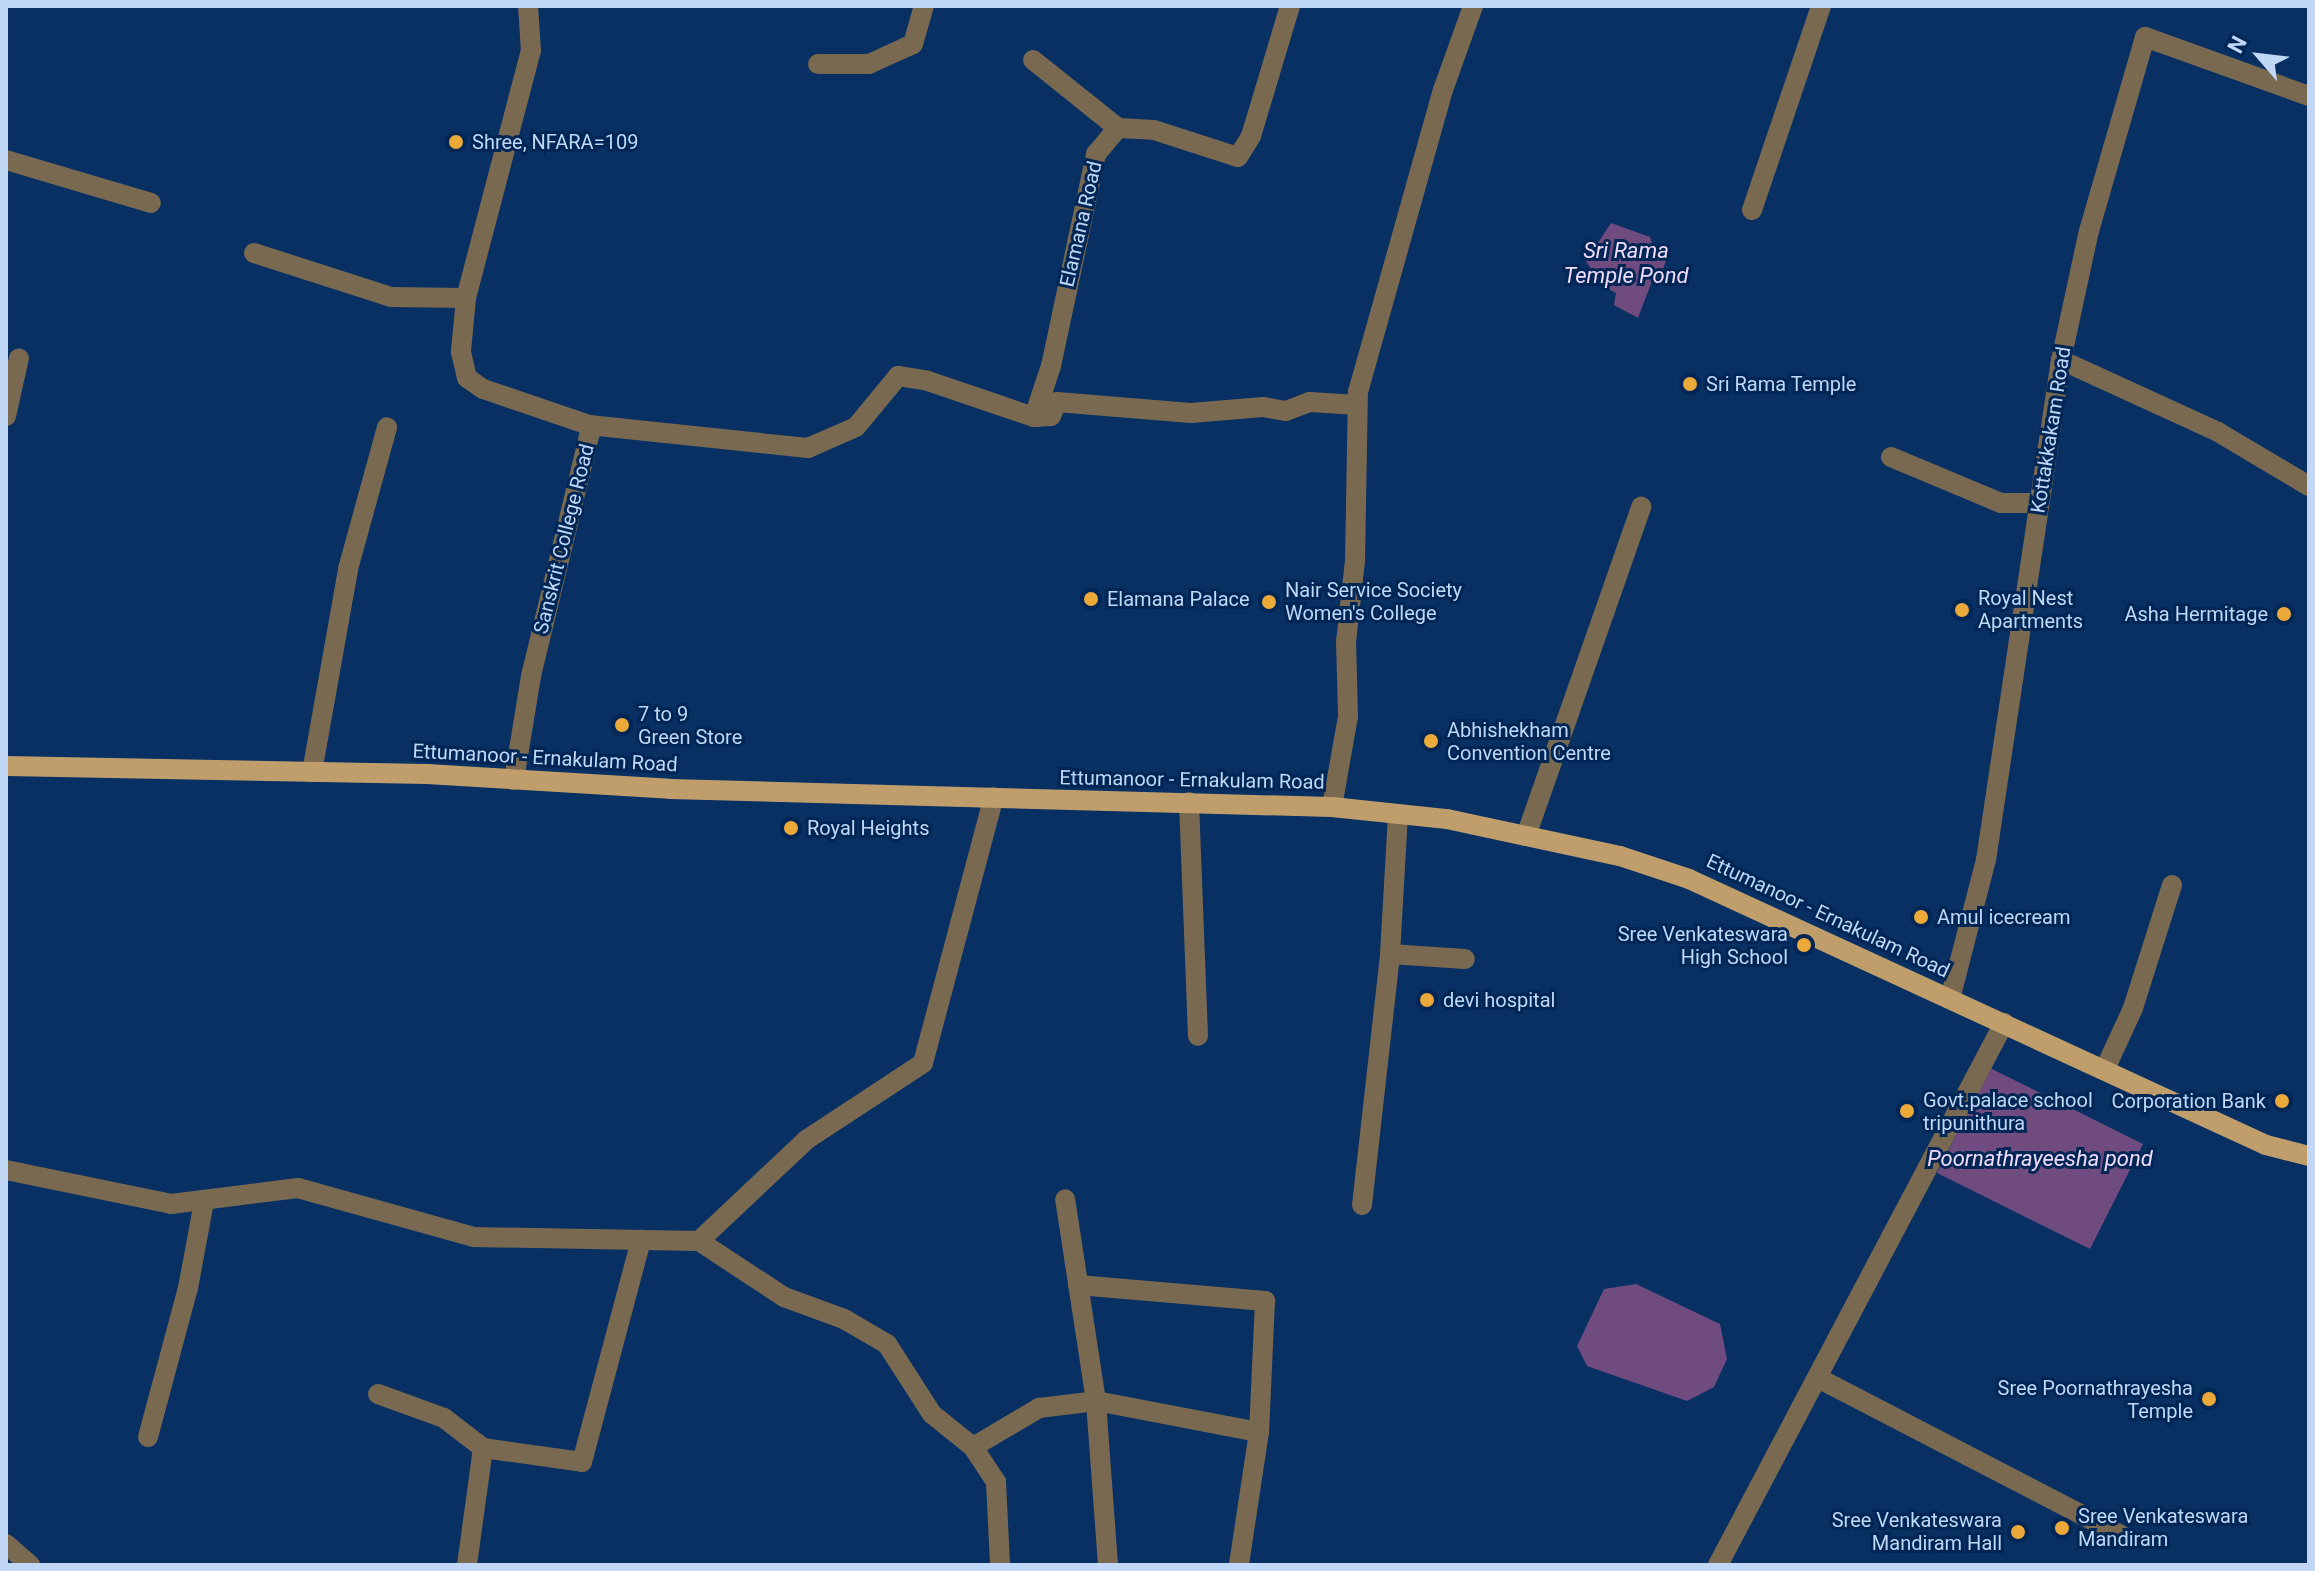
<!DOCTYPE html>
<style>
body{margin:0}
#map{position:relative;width:2315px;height:1571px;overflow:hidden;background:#083062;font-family:Roboto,sans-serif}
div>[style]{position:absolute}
.water>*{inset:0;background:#704b7f}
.minor>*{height:20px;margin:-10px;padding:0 10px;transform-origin:10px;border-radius:10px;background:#796951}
.major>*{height:20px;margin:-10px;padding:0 10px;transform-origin:10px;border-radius:10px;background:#c09e6c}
.dots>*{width:22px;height:22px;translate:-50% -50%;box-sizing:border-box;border:4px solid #002656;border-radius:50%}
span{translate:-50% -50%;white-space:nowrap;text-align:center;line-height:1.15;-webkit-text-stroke:6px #002656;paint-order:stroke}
.poi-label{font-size:20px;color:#c0d7f5}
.left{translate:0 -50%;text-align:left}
.right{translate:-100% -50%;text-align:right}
.street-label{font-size:20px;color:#c0d7f5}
.water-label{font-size:22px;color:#f1dafa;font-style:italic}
.frame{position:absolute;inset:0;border:8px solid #c0d7f5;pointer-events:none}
.north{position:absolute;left:2219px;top:16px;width:80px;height:80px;-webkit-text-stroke:6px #002656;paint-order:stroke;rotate:298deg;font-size:22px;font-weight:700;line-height:32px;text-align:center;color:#c0d7f5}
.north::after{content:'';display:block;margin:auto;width:28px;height:36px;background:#c0d7f5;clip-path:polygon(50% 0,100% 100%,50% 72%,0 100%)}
</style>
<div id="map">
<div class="water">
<i style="clip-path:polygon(1611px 223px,1650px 237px,1655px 252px,1668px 256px,1660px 276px,1655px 273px,1638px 318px,1614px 305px,1616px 293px,1602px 286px,1586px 261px)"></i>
<i style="clip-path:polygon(1990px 1068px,2143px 1144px,2090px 1249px,1937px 1173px)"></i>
<i style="clip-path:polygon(1636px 1284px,1720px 1324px,1727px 1359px,1714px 1387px,1687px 1401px,1587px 1366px,1577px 1346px,1604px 1289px)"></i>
</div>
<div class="minor">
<i style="left:1033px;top:60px;width:109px;rotate:38.7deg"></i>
<i style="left:818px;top:64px;width:51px"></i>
<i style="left:869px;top:64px;width:48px;rotate:-24.4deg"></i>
<i style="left:913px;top:44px;width:40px;rotate:-74deg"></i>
<i style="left:6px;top:160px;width:151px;rotate:16.5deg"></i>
<i style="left:1752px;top:210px;width:215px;rotate:-71.3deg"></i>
<i style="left:254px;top:253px;width:144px;rotate:17.8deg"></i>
<i style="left:391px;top:297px;width:75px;rotate:0.8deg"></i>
<i style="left:2061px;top:360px;width:173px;rotate:24.6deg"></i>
<i style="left:2218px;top:432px;width:106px;rotate:30.7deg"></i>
<i style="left:6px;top:416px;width:59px;rotate:-77.4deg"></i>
<i style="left:1034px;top:417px;width:54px;rotate:-71.6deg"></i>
<i style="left:1051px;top:366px;width:217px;rotate:-78deg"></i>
<i style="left:1096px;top:154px;width:34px;rotate:-50deg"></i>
<i style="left:1118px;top:128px;width:36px;rotate:3deg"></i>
<i style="left:1154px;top:130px;width:88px;rotate:17.8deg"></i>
<i style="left:1238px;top:157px;width:25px;rotate:-58deg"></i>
<i style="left:1251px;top:136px;width:136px;rotate:-73.3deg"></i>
<i style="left:589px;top:425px;width:220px;rotate:6deg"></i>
<i style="left:808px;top:448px;width:52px;rotate:-23.6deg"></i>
<i style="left:856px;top:427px;width:66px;rotate:-50.5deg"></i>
<i style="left:898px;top:376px;width:30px;rotate:9deg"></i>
<i style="left:928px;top:381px;width:112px;rotate:18.8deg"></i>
<i style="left:1034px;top:417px;width:17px;rotate:-3deg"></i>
<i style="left:1051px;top:416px;width:15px;rotate:-67deg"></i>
<i style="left:1057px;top:402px;width:134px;rotate:4.7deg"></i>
<i style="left:1191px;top:413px;width:72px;rotate:-4.8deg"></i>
<i style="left:1263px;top:407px;width:23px;rotate:10deg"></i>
<i style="left:1286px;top:411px;width:26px;rotate:-21deg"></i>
<i style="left:1310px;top:402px;width:47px;rotate:3.7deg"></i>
<i style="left:1891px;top:457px;width:119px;rotate:22.7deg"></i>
<i style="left:2001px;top:503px;width:38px"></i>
<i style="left:312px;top:772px;width:206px;rotate:-79.9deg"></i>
<i style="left:348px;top:569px;width:147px;rotate:-74.6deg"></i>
<i style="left:514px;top:780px;width:105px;rotate:-80.7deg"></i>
<i style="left:531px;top:676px;width:250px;rotate:-76.4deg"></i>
<i style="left:590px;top:433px;width:8px;rotate:-97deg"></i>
<i style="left:589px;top:425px;width:112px;rotate:-161.2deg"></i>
<i style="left:483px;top:389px;width:19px;rotate:-145deg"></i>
<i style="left:467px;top:378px;width:28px;rotate:-103deg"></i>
<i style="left:461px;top:351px;width:53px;rotate:-84.6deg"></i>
<i style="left:466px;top:298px;width:255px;rotate:-75.3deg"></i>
<i style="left:531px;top:51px;width:45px;rotate:-93.8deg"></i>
<i style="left:1189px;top:802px;width:234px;rotate:87.8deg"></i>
<i style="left:1332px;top:807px;width:92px;rotate:-80deg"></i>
<i style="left:1348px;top:716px;width:74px;rotate:-91.5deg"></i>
<i style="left:1346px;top:642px;width:81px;rotate:-83.7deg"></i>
<i style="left:1355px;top:561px;width:169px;rotate:-89deg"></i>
<i style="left:1358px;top:392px;width:314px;rotate:-74.3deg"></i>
<i style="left:1443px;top:90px;width:89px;rotate:-70.3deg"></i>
<i style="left:1526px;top:836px;width:349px;rotate:-70.7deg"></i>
<i style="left:1390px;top:954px;width:75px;rotate:3.8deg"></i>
<i style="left:1950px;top:999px;width:144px;rotate:-75.5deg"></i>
<i style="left:1986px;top:860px;width:506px;rotate:-81.47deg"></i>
<i style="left:2061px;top:360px;width:132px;rotate:-77.8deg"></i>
<i style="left:2089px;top:231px;width:202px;rotate:-73.9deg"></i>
<i style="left:2145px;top:37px;width:174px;rotate:19.8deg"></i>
<i style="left:2105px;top:1069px;width:67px;rotate:-65.3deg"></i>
<i style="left:2133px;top:1008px;width:129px;rotate:-72.4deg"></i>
<i style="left:6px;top:1170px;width:168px;rotate:11.6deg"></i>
<i style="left:171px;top:1204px;width:128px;rotate:-7.2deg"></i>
<i style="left:298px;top:1188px;width:183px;rotate:15.6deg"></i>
<i style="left:474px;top:1237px;width:225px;rotate:1deg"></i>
<i style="left:699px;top:1241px;width:147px;rotate:-43.3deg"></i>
<i style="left:806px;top:1140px;width:140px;rotate:-33.3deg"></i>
<i style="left:923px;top:1063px;width:275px;rotate:-75.1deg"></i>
<i style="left:1362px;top:1205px;width:253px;rotate:-83.6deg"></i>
<i style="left:1390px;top:954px;width:138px;rotate:-86.7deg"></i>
<i style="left:699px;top:1241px;width:102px;rotate:33.4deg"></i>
<i style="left:784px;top:1297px;width:64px;rotate:20.1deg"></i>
<i style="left:844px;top:1319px;width:50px;rotate:30.2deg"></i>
<i style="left:887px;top:1344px;width:83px;rotate:57.3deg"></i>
<i style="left:932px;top:1414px;width:53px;rotate:38.8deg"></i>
<i style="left:973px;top:1447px;width:42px;rotate:56.7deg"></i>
<i style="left:996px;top:1482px;width:83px;rotate:87.2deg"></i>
<i style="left:1078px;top:1285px;width:188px;rotate:4.9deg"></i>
<i style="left:1265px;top:1301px;width:131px;rotate:92.6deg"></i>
<i style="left:1818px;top:1378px;width:341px;rotate:27.4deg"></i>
<i style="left:378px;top:1394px;width:70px;rotate:20deg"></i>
<i style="left:444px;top:1418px;width:49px;rotate:37.6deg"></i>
<i style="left:148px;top:1437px;width:154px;rotate:-75deg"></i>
<i style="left:188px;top:1288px;width:87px;rotate:-79.5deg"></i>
<i style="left:973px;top:1447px;width:77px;rotate:-30.6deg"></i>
<i style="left:1039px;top:1408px;width:57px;rotate:-7deg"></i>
<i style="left:1096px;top:1401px;width:204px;rotate:-98.7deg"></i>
<i style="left:6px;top:1544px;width:32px;rotate:41deg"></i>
<i style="left:467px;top:1565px;width:118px;rotate:-82.2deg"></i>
<i style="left:483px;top:1448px;width:100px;rotate:8deg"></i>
<i style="left:582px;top:1462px;width:230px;rotate:-75.1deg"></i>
<i style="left:1108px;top:1565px;width:164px;rotate:-94.2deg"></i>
<i style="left:1096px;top:1401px;width:166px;rotate:10.8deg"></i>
<i style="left:1259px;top:1432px;width:134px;rotate:98.6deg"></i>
<i style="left:1718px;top:1565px;width:613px;rotate:-62.18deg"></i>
</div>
<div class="major">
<i style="left:6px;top:766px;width:421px;rotate:1.1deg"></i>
<i style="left:427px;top:774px;width:243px;rotate:3.5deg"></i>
<i style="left:670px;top:789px;width:662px;rotate:1.56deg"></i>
<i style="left:1332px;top:807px;width:116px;rotate:6deg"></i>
<i style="left:1447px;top:819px;width:177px;rotate:12.1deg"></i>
<i style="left:1620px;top:856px;width:73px;rotate:18.4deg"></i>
<i style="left:1689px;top:879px;width:635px;rotate:24.75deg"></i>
<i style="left:2266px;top:1145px;width:44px;rotate:14.3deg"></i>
</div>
<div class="dots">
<i style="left:456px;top:142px;background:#eba93a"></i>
<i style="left:1690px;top:384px;background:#eba93a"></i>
<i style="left:1091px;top:599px;background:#eba93a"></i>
<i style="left:1269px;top:602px;background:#eba93a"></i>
<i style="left:1962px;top:610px;background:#eba93a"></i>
<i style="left:2284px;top:614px;background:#eba93a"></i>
<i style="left:622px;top:725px;background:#eba93a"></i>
<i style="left:1431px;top:741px;background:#eba93a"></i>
<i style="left:791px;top:828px;background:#eba93a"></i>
<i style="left:1921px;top:917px;background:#eba93a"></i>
<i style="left:1804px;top:945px;background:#eba93a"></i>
<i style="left:1427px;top:1000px;background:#eba93a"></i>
<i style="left:2282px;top:1101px;background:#eba93a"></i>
<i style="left:1907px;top:1111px;background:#eba93a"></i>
<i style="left:2209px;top:1399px;background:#eba93a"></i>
<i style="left:2062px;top:1528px;background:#eba93a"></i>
<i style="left:2018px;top:1532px;background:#eba93a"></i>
</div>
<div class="poi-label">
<span class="left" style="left:472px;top:142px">Shree, NFARA=109</span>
<span class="left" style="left:1706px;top:384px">Sri Rama Temple</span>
<span class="left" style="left:1285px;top:602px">Nair Service Society<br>Women's College</span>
<span class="left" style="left:1978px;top:610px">Royal Nest<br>Apartments</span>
<span class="left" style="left:1107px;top:599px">Elamana Palace</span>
<span class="right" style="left:2268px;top:614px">Asha Hermitage</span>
<span class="left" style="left:638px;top:726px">7 to 9<br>Green Store</span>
<span class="left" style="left:1447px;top:742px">Abhishekham<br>Convention Centre</span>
<span class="left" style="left:807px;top:828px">Royal Heights</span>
<span class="left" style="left:1937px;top:917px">Amul icecream</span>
<span class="right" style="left:1788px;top:946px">Sree Venkateswara<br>High School</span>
<span class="left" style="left:1443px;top:1000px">devi hospital</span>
<span class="left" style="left:1923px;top:1112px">Govt.palace school<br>tripunithura</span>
<span class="right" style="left:2266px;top:1101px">Corporation Bank</span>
<span class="right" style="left:2193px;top:1400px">Sree Poornathrayesha<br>Temple</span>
<span class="left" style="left:2078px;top:1528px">Sree Venkateswara<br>Mandiram</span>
<span class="right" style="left:2002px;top:1532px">Sree Venkateswara<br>Mandiram Hall</span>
</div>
<div class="street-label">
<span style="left:1081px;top:224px;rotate:-77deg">Elamana Road</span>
<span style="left:2051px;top:430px;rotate:-81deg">Kottakkakam Road</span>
<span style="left:564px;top:539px;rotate:-76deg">Sanskrit College Road</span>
<span style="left:545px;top:758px;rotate:3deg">Ettumanoor - Ernakulam Road</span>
<span style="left:1192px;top:780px;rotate:1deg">Ettumanoor - Ernakulam Road</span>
<span style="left:1828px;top:916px;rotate:25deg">Ettumanoor - Ernakulam Road</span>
</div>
<div class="water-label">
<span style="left:1626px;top:263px">Sri Rama<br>Temple Pond</span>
<span style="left:2040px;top:1159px">Poornathrayeesha pond</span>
</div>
<div class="frame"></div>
<div class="north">N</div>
</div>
